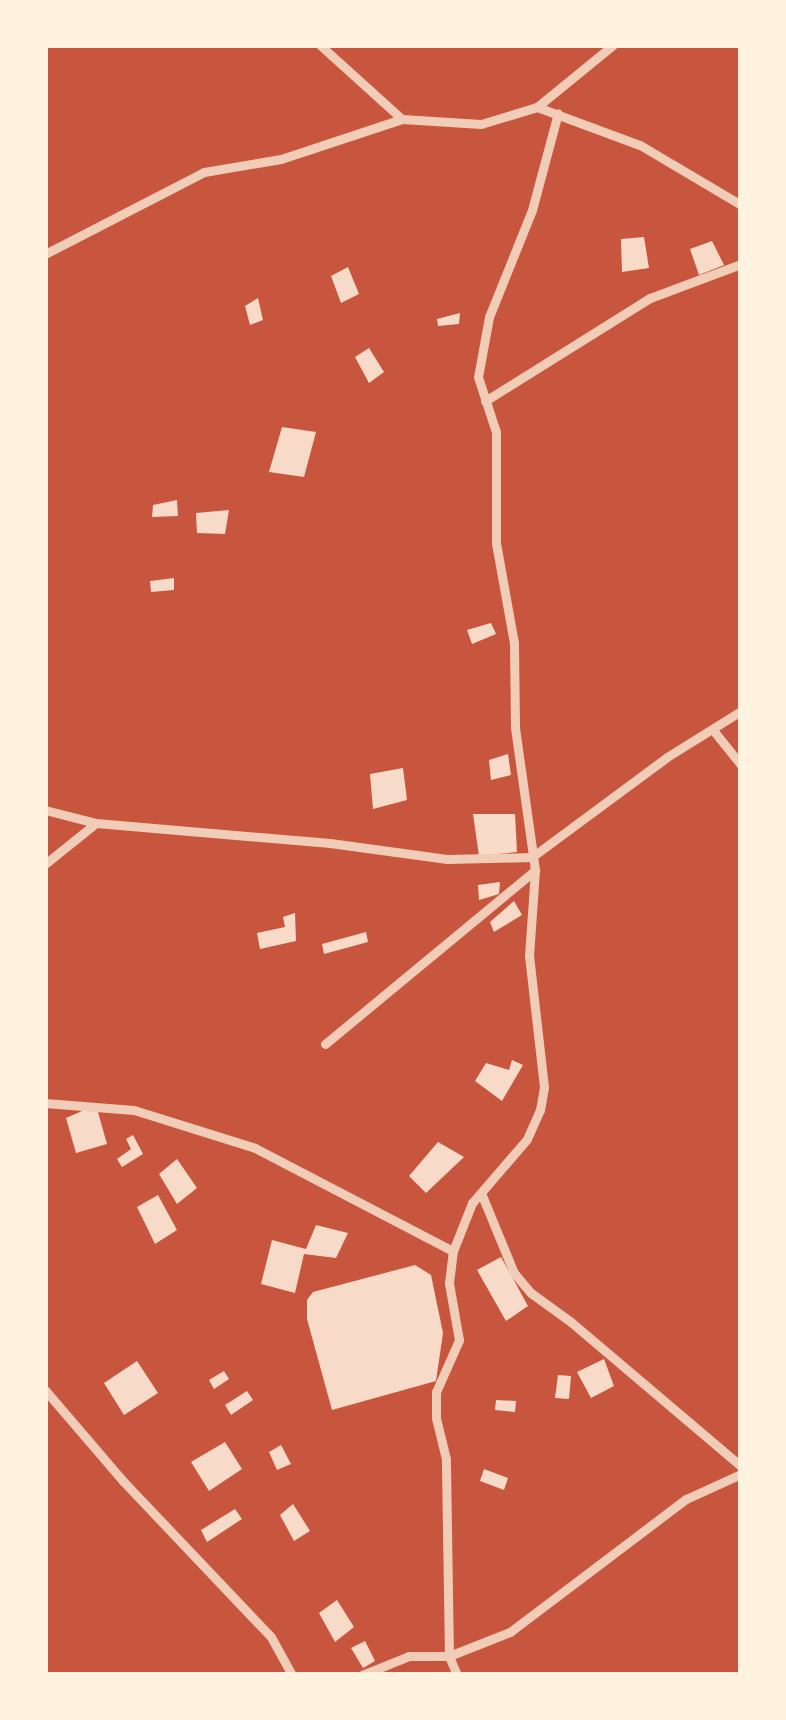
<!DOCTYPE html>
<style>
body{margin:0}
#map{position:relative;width:786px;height:1720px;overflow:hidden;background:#c8553d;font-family:"Roboto Serif",serif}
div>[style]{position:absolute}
.building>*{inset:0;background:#f7dbc8}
.minor>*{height:9px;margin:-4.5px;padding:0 4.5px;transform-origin:4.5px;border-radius:4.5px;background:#f1ccb7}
span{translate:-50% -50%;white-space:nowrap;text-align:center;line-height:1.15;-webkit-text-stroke:8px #fff3e0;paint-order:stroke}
.frame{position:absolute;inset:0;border:48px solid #fff3e0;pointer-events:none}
</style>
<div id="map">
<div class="building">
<i style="clip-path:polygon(644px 237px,649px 268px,622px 272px,621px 239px)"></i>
<i style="clip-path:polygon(712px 241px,724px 265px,699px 275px,690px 249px)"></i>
<i style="clip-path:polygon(348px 267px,359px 294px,341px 303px,331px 276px)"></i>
<i style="clip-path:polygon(258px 298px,263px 320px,250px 325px,245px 306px)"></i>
<i style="clip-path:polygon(460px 313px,459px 324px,438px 326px,437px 319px)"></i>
<i style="clip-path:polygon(369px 348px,384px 372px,369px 383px,355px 357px)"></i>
<i style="clip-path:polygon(282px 427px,316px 432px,304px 477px,269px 472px)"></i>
<i style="clip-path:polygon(177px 500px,178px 516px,152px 517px,153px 505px)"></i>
<i style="clip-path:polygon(229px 510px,225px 534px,197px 533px,196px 513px)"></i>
<i style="clip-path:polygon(174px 578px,174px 590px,151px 592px,150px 581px)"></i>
<i style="clip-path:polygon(491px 623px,496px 634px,472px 644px,467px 630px)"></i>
<i style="clip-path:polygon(508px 754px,511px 775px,491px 780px,489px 760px)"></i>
<i style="clip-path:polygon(403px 768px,407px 800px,373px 809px,370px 774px)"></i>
<i style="clip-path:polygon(473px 814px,515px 814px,517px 852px,479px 856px)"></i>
<i style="clip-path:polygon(500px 882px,499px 894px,479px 900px,478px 885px)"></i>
<i style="clip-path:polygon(514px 901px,522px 915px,494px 932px,490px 922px)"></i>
<i style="clip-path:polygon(295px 913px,296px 941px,260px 949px,257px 933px,285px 927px,283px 917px)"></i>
<i style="clip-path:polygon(366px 932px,368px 942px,324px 954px,322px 944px)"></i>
<i style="clip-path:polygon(512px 1060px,523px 1065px,502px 1101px,475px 1081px,486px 1063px,509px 1070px)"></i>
<i style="clip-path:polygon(96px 1105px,107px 1144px,76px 1153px,66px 1118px)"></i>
<i style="clip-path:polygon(133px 1135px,143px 1154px,122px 1167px,117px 1159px,131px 1149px,126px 1139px)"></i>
<i style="clip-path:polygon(438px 1142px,464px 1157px,426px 1193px,409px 1176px)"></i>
<i style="clip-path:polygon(177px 1159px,197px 1188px,177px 1204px,159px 1174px)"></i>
<i style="clip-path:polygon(158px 1195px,177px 1230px,155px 1244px,137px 1207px)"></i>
<i style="clip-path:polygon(316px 1225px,348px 1233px,336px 1258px,304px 1254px,295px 1293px,261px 1284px,272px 1240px,306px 1249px)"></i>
<i style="clip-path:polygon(501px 1257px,528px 1306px,506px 1321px,477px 1270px)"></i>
<i style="clip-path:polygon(415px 1265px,431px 1275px,443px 1333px,436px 1381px,332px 1410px,307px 1319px,307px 1300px,313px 1292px)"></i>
<i style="clip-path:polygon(604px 1359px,614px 1386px,591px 1398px,577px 1372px)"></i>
<i style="clip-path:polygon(137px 1361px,158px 1393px,124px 1415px,104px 1383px)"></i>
<i style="clip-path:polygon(224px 1371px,229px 1379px,214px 1389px,209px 1380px)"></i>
<i style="clip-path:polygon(558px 1375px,571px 1376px,569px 1399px,555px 1398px)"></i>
<i style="clip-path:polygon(247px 1391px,253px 1400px,231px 1415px,225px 1405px)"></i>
<i style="clip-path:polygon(496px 1400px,516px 1401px,515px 1412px,495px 1410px)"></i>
<i style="clip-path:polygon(225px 1442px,242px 1469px,209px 1491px,191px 1462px)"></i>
<i style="clip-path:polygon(281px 1445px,291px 1464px,277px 1470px,269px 1452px)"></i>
<i style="clip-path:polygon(484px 1469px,508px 1478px,504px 1490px,480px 1481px)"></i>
<i style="clip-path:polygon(293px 1504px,310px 1531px,294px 1541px,280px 1515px)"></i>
<i style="clip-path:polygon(235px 1509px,242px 1519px,207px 1542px,201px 1530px)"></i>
<i style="clip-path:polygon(337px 1600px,354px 1627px,335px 1642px,319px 1613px)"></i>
<i style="clip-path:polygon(365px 1641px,375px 1661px,363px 1668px,351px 1648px)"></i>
</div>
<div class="minor">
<i style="left:320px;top:45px;width:110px;rotate:42.1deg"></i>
<i style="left:402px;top:119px;width:79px;rotate:3.6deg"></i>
<i style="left:481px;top:124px;width:59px;rotate:-16.9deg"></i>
<i style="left:537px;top:107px;width:98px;rotate:-39.2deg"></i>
<i style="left:537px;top:107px;width:110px;rotate:20.3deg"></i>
<i style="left:640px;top:145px;width:117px;rotate:30.7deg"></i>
<i style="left:45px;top:254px;width:179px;rotate:-27.3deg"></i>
<i style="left:204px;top:172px;width:78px;rotate:-9.6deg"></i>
<i style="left:281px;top:159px;width:127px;rotate:-18.3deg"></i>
<i style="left:485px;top:401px;width:195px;rotate:-32deg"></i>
<i style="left:650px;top:298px;width:97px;rotate:-20.5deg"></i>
<i style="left:713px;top:730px;width:45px;rotate:51.3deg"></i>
<i style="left:45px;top:810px;width:53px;rotate:14.3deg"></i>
<i style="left:96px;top:823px;width:235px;rotate:4.9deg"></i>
<i style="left:330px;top:843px;width:118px;rotate:7.8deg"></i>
<i style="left:447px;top:859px;width:85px;rotate:-1.3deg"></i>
<i style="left:532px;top:857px;width:168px;rotate:-36.5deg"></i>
<i style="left:667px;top:757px;width:87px;rotate:-31.9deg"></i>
<i style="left:45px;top:864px;width:65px;rotate:-38.8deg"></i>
<i style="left:325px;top:1044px;width:273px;rotate:-39.6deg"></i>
<i style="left:45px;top:1103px;width:89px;rotate:4.5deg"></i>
<i style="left:134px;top:1110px;width:127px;rotate:17.4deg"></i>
<i style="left:255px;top:1148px;width:223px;rotate:27.5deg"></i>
<i style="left:481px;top:1193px;width:87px;rotate:67.6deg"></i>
<i style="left:514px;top:1273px;width:26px;rotate:50deg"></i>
<i style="left:531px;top:1293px;width:49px;rotate:35.9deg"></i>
<i style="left:571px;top:1322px;width:223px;rotate:40.3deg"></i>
<i style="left:45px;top:1390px;width:120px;rotate:49.4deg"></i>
<i style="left:123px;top:1481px;width:215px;rotate:46.5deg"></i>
<i style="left:271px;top:1637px;width:43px;rotate:61.1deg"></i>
<i style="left:362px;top:1675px;width:51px;rotate:-22deg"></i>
<i style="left:409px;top:1656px;width:40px"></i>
<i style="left:449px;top:1656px;width:66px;rotate:-21.5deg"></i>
<i style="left:510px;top:1632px;width:221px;rotate:-37.1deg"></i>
<i style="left:686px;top:1499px;width:60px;rotate:-24.4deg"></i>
<i style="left:457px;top:1675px;width:21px;rotate:-113deg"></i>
<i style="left:449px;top:1656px;width:197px;rotate:-90.9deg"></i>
<i style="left:446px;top:1459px;width:42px;rotate:-103.7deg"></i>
<i style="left:436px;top:1418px;width:26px;rotate:-90deg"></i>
<i style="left:436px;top:1392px;width:57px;rotate:-66.1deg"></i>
<i style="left:459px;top:1340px;width:58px;rotate:-100deg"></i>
<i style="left:449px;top:1283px;width:32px;rotate:-83deg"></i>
<i style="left:453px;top:1251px;width:52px;rotate:-68.4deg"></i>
<i style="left:472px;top:1203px;width:84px;rotate:-49.3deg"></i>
<i style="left:527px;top:1139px;width:32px;rotate:-66deg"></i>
<i style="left:540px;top:1110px;width:23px;rotate:-80deg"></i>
<i style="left:544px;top:1087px;width:132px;rotate:-96.5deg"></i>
<i style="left:529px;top:956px;width:86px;rotate:-86deg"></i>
<i style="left:535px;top:870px;width:144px;rotate:-98deg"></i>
<i style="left:515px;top:727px;width:84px;rotate:-90.7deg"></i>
<i style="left:514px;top:643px;width:102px;rotate:-100.2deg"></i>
<i style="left:496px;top:543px;width:111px;rotate:-90deg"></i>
<i style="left:496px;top:432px;width:58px;rotate:-108.1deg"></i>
<i style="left:478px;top:377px;width:61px;rotate:-79.6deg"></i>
<i style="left:489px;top:317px;width:115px;rotate:-68.1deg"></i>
<i style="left:532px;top:210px;width:100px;rotate:-75deg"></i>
</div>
<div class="frame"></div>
</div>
